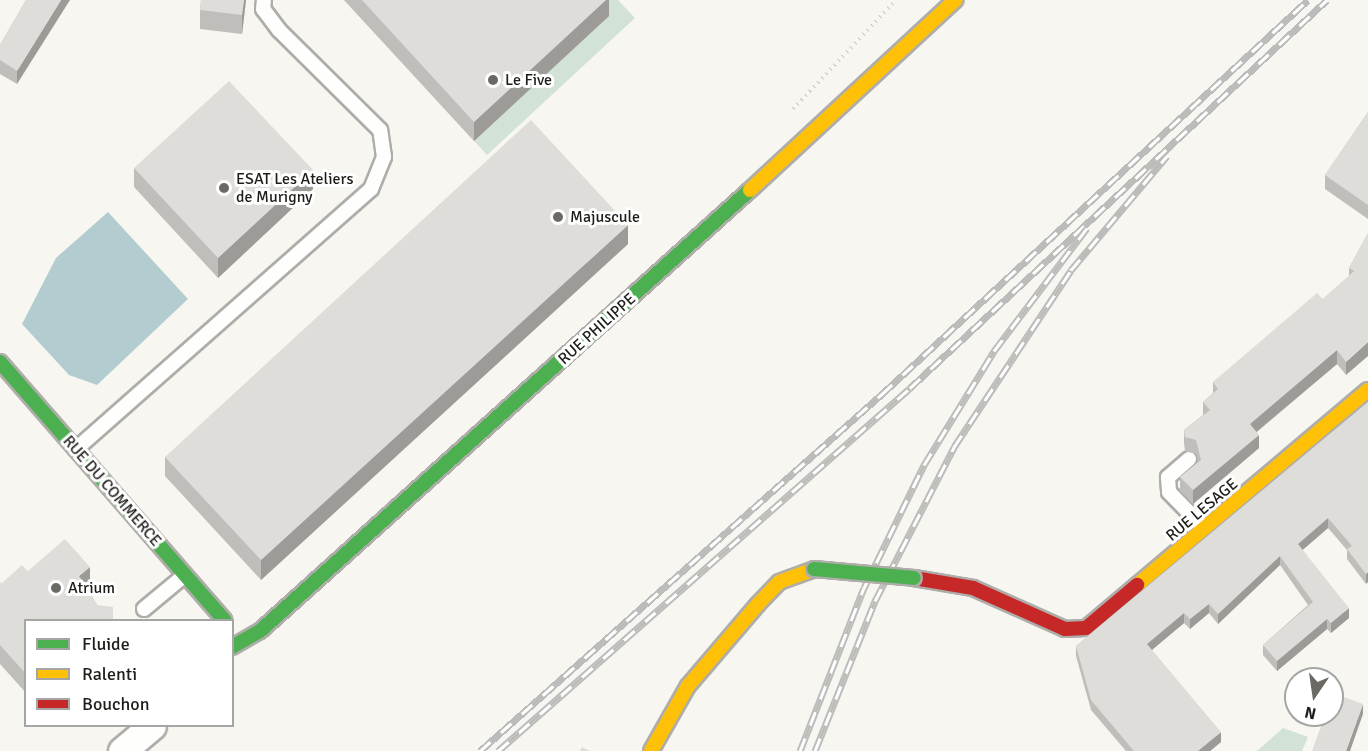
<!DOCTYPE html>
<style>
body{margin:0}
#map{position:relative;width:1368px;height:751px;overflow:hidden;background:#f8f6f0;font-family:Signika,sans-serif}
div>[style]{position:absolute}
.green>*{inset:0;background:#d2e2d7}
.water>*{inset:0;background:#b2cccf}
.path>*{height:4px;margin-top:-2px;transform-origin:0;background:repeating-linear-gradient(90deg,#d5d4d2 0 1.5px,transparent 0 6px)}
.roads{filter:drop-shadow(2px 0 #afada9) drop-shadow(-2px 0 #afada9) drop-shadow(0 2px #afada9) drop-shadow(0 -2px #afada9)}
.lane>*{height:14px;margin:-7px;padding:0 7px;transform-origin:7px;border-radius:7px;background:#fefefd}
.street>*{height:27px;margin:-13.5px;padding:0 13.5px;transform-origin:13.5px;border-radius:13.5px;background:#fefefd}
.fast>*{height:14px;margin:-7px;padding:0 7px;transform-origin:7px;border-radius:7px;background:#4caf50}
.slow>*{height:14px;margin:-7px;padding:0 7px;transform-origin:7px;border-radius:7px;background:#ffc107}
.jam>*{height:14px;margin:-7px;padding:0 7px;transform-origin:7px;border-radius:7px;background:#c62828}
.rail>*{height:7px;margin-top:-3.5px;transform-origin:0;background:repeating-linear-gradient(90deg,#fff 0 14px,#bcbcba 0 28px);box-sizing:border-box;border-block:2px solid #bcbcba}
.bridges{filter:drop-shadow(2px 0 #afada9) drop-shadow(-2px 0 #afada9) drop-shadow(0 2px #afada9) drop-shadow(0 -2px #afada9)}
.fast-bridge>*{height:14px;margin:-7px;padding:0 7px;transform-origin:7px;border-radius:7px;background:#4caf50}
.wall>*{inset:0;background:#c0bebb}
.shaded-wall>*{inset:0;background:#9c9b98}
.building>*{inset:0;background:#dfddd9}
.dots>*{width:16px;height:16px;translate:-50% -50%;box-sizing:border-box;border:3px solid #fff;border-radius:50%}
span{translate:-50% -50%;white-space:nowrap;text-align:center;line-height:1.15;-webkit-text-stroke:6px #fff;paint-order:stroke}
.poi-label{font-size:16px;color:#1f1d19}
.left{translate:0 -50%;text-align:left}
.street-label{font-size:16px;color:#1f1d19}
.legend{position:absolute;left:24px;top:619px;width:210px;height:108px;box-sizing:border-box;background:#fff;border:2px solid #a5a5a3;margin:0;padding:8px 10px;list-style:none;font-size:18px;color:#1f1d19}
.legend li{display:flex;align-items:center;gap:12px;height:30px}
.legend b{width:30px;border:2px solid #a5a5a3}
.north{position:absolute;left:1284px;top:667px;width:60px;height:60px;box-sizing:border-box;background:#fff;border:2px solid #a5a5a3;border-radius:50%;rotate:193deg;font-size:16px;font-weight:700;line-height:24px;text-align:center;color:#1f1d19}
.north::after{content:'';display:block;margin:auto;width:21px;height:27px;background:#6b6964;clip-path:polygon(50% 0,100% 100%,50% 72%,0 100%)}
</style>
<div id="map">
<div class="green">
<i style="clip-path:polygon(344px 0,618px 0,635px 18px,487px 155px)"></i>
<i style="clip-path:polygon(1283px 728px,1308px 737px,1302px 751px,1257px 751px)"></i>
</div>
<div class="water">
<i style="clip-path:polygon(108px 212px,188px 299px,97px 385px,69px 375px,22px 324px,56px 258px)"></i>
</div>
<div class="path">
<i style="left:793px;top:109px;width:150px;rotate:-46.6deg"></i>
</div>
<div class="roads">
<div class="lane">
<i style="left:76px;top:449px;width:393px;rotate:-41.4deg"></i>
<i style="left:371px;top:189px;width:35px;rotate:-68deg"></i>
<i style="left:384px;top:157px;width:27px;rotate:-98deg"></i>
<i style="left:380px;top:130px;width:142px;rotate:-135.3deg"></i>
<i style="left:279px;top:30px;width:26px;rotate:-127deg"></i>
<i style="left:263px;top:9px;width:9px;rotate:-84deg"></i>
<i style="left:1189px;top:459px;width:28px;rotate:139deg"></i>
<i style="left:1168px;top:477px;width:15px;rotate:86deg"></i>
<i style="left:1169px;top:492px;width:50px;rotate:45.8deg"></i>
<i style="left:144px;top:609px;width:53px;rotate:-39.7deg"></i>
</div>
<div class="street">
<i style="left:122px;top:751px;width:39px;rotate:-40deg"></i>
</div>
<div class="fast">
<i style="left:0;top:362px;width:342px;rotate:49deg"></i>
<i style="left:232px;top:647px;width:32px;rotate:-30deg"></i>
<i style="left:260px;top:631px;width:659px;rotate:-41.99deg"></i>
</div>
<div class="slow">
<i style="left:750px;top:190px;width:280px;rotate:-42.8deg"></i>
<i style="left:1137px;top:585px;width:302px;rotate:-40.2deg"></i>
<i style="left:651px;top:751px;width:75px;rotate:-60.4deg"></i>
<i style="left:688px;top:686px;width:108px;rotate:-49.5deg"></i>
<i style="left:758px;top:604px;width:30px;rotate:-46deg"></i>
<i style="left:779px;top:582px;width:37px;rotate:-20deg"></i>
</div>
<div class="jam">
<i style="left:914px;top:578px;width:60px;rotate:9.6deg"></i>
<i style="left:973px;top:588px;width:101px;rotate:24deg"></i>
<i style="left:1065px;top:629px;width:21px;rotate:-3deg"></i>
<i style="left:1086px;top:628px;width:67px;rotate:-40.1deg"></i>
</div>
</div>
<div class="rail">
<i style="left:480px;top:751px;width:538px;rotate:-41.61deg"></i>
<i style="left:882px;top:394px;width:580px;rotate:-42.77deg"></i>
<i style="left:498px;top:751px;width:549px;rotate:-41.38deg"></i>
<i style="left:910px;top:388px;width:570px;rotate:-42.94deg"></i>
<i style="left:800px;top:751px;width:175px;rotate:-68.6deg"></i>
<i style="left:864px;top:588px;width:137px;rotate:-64deg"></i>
<i style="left:924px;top:465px;width:134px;rotate:-58.4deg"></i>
<i style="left:994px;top:351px;width:154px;rotate:-52.9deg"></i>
<i style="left:815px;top:751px;width:162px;rotate:-68.2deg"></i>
<i style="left:875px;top:601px;width:173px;rotate:-62.8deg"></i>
<i style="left:954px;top:447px;width:212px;rotate:-56.5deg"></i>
<i style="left:1071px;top:270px;width:149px;rotate:-49.9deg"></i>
</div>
<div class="bridges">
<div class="fast-bridge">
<i style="left:814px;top:569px;width:100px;rotate:5.1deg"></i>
</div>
</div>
<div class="wall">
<i style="clip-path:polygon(26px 0,17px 84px,0 74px,0 45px)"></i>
<i style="clip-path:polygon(201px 0,246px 0,242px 34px,200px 29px,200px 10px)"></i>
<i style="clip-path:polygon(344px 0,609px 0,609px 16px,474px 141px)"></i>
<i style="clip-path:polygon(1368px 112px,1368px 219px,1325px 189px,1325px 175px)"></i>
<i style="clip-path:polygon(134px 168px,313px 189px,218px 278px,134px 187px)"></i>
<i style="clip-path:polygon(1368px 233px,1346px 375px,1337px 364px,1257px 432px,1259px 448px,1193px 504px,1180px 491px,1180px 477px,1198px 462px,1196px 454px,1185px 451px,1184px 443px,1184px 430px,1203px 415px,1203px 402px,1213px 393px,1213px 382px,1323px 299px,1349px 276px,1349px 268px)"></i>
<i style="clip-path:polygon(628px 244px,261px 580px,165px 476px,165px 457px)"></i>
<i style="clip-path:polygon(1368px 402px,1366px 584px,1347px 559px,1347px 550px,1328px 528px,1302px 550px,1349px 618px,1331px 633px,1327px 629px,1277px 671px,1263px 655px,1263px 645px,1308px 605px,1280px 565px,1218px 624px,1209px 613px,1190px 629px,1184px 623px,1152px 650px,1221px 742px,1210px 751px,1126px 751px,1091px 710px,1076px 656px,1076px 646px)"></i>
<i style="clip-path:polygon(0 582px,1px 584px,90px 586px,87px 588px,97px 605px,113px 621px,26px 621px,26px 693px,0 664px)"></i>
</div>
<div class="shaded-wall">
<i style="clip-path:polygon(61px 0,70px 0,17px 84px,17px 71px)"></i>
<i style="clip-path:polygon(244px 0,246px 0,242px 34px,242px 15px)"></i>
<i style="clip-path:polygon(606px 0,609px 0,609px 16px,474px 141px,474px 122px)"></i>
<i style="clip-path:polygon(313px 170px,313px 189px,218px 278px,218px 258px)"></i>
<i style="clip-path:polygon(628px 225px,628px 244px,261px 580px,261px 560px)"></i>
<i style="clip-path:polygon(1368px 342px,1368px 356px,1346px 375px,1346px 362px)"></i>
<i style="clip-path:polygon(1337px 350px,1337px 364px,1250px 437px,1250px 424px)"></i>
<i style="clip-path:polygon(1259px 435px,1259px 448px,1193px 504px,1193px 490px)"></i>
<i style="clip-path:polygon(1328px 518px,1328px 528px,1298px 554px,1298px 544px)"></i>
<i style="clip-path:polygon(1280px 556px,1280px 565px,1218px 624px,1218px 614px)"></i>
<i style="clip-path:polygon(90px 567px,90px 586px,79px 595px,79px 576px)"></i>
<i style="clip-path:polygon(1368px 572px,1368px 582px,1366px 584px,1366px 574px)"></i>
<i style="clip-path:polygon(1209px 604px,1209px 613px,1190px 629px,1190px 619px)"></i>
<i style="clip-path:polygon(1349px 608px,1349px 618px,1331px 633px,1331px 623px)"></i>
<i style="clip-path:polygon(1184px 613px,1184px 623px,1147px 654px,1147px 644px)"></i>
<i style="clip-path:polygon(1327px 619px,1327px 629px,1277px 671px,1277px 661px)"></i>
<i style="clip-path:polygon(1363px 704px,1363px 714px,1350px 751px,1346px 751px)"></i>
<i style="clip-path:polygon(1221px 732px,1221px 742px,1210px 751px,1198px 751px)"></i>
</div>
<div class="building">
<i style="clip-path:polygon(26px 0,61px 0,17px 71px,0 60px,0 45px)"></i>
<i style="clip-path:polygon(201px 0,244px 0,242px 15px,200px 10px)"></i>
<i style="clip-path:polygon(362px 0,606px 0,474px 122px)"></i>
<i style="clip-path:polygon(229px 81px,313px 170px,218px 258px,134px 168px)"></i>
<i style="clip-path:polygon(1368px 112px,1368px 205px,1325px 175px)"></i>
<i style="clip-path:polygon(531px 120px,628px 225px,261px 560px,165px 457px)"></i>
<i style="clip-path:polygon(1368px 233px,1368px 342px,1346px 362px,1337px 350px,1250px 424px,1259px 435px,1193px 490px,1180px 477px,1201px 460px,1196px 440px,1185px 437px,1184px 430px,1210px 410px,1203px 402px,1218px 389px,1213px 382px,1317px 293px,1323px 299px,1354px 271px,1349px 268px)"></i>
<i style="clip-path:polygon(1368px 402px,1368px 572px,1366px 574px,1347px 549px,1352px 546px,1328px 518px,1298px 544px,1349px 608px,1331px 623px,1327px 619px,1277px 661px,1263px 645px,1313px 602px,1280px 556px,1218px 614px,1209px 604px,1190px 619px,1184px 613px,1147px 644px,1221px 732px,1198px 751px,1134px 751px,1091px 700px,1076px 646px)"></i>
<i style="clip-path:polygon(65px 539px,90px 567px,79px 576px,97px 605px,113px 607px,113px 621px,26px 621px,26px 674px,0 645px,0 582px,1px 584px,22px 565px,28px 571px)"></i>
<i style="clip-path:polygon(1333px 693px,1363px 704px,1346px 751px,1312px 751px,1325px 715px,1332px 715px,1332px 697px)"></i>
<i style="clip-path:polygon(582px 747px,590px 751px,580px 751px)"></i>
</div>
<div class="dots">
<i style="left:493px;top:80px;background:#6b6964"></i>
<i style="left:224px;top:188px;background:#6b6964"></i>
<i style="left:558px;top:217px;background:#6b6964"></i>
<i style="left:56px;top:588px;background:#6b6964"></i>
</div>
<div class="poi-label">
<span class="left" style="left:505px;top:80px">Le Five</span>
<span class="left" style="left:236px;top:188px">ESAT Les Ateliers<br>de Murigny</span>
<span class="left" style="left:570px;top:217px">Majuscule</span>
<span class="left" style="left:68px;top:588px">Atrium</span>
</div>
<div class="street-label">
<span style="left:597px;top:329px;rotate:-42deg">RUE PHILIPPE</span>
<span style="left:112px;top:491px;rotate:49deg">RUE DU COMMERCE</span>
<span style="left:1202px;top:510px;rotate:-40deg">RUE LESAGE</span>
</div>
<ul class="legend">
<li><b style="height:8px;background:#4caf50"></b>Fluide</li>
<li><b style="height:8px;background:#ffc107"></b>Ralenti</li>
<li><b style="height:8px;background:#c62828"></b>Bouchon</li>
</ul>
<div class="north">N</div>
</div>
